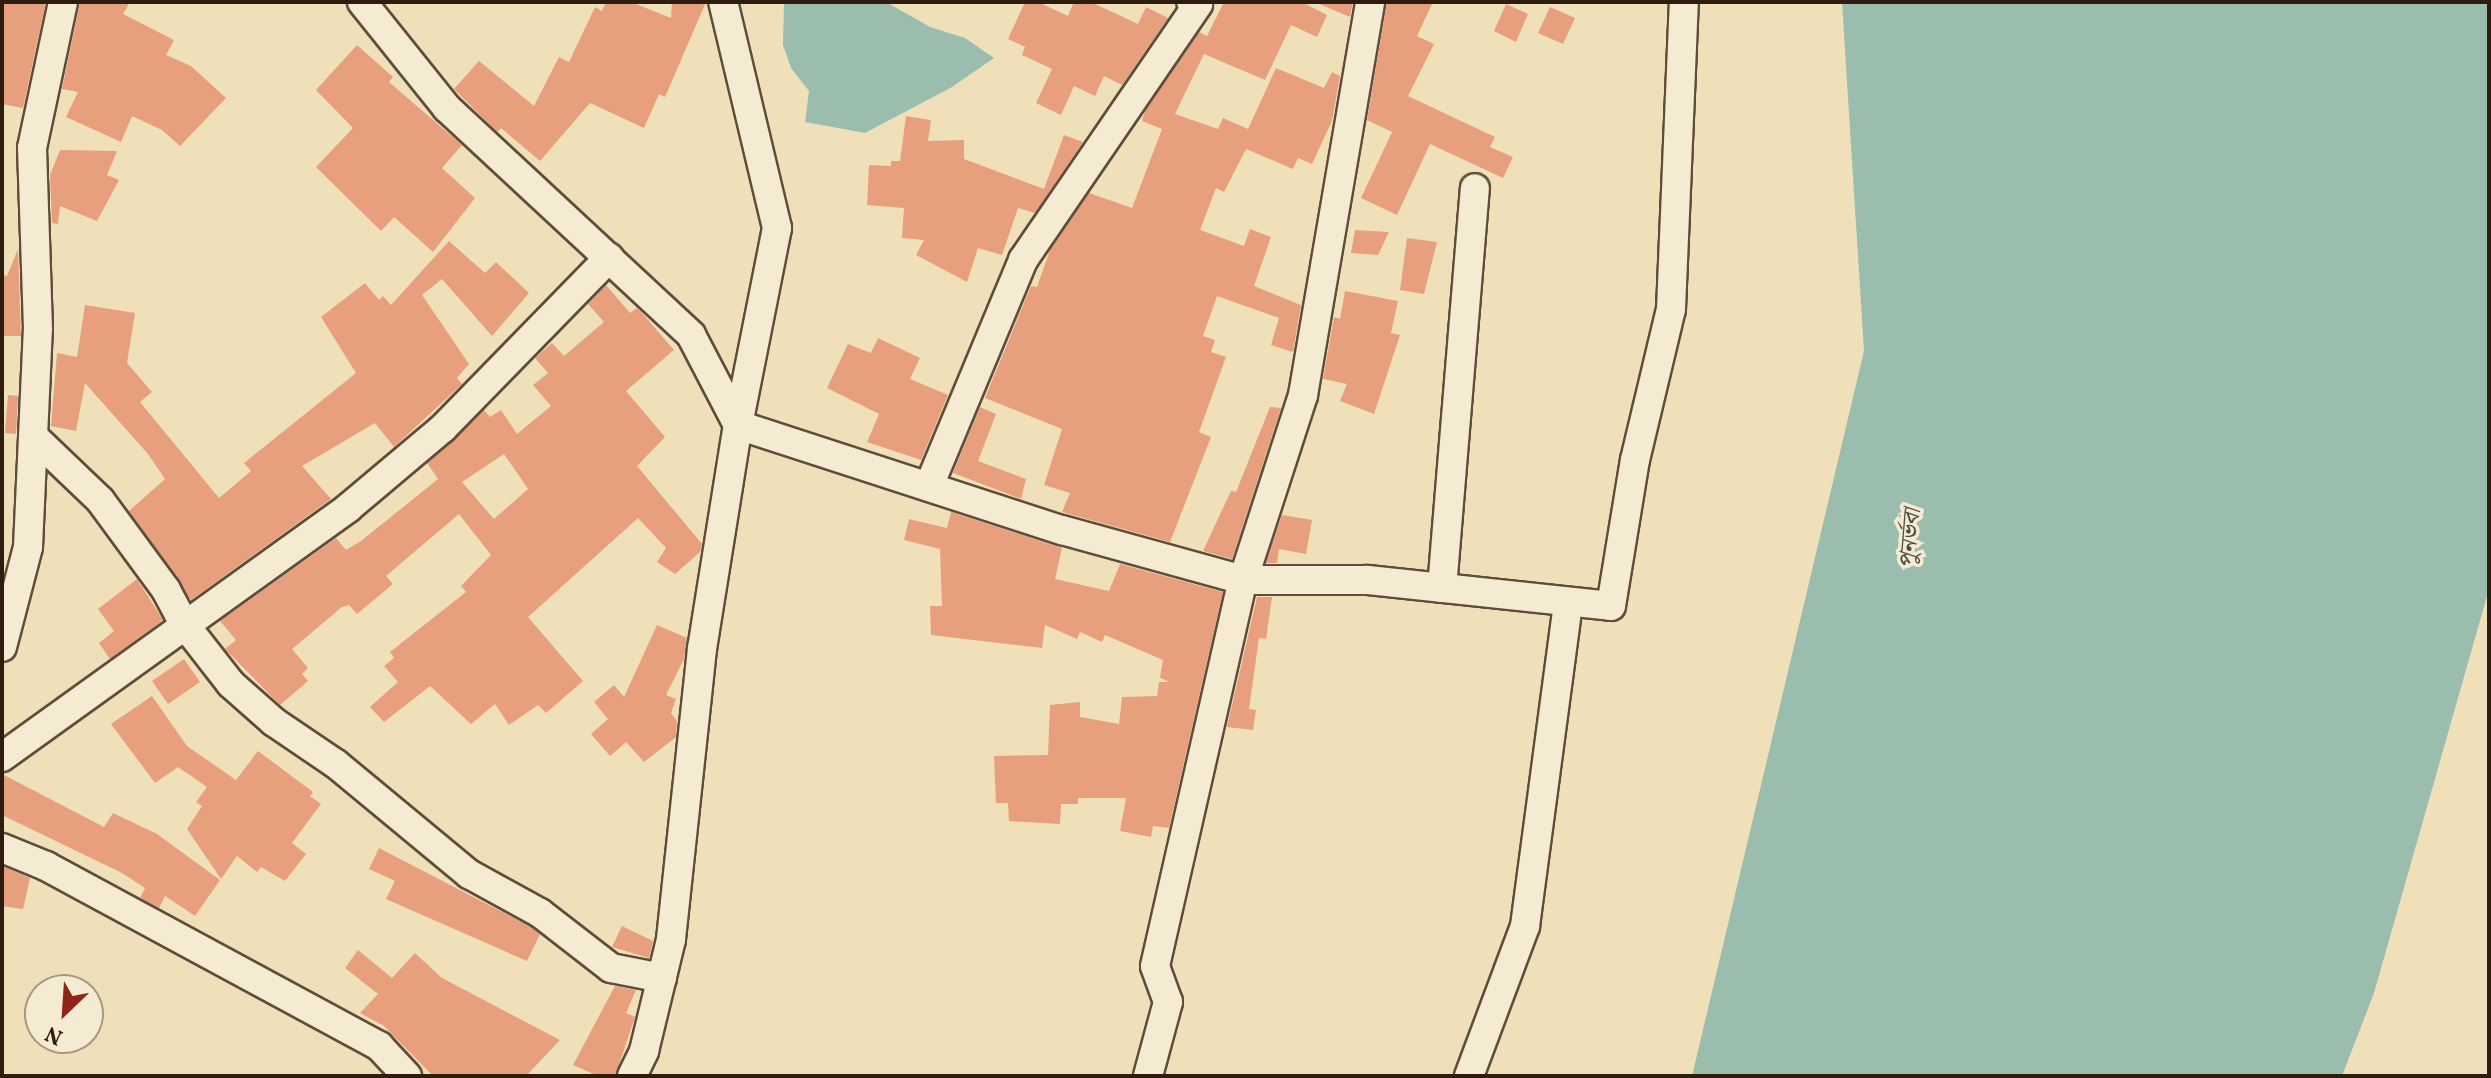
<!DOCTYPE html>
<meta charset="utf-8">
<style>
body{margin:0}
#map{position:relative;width:2491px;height:1078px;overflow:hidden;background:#f0e0b9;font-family:Vollkorn,"Noto Serif Bengali",serif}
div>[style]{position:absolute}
.water>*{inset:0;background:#9abdae}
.building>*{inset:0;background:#e79f7e}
.roads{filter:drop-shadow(2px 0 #5e4d3a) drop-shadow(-2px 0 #5e4d3a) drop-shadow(0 2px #5e4d3a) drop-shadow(0 -2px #5e4d3a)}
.minor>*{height:28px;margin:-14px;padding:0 14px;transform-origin:14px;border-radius:14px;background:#f5ebd2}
span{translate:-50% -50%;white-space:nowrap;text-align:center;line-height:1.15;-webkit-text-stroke:7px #f5ebd2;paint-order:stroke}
.water-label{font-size:24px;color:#4e4c3f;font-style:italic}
.frame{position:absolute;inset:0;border:4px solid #2e1c0f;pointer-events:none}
.north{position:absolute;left:24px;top:974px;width:80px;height:80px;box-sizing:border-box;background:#f5ebd2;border:2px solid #a59884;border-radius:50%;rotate:205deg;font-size:22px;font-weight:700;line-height:32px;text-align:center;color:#2e1c0f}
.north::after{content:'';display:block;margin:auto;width:28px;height:36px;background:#8f2418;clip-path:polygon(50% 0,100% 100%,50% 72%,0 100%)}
</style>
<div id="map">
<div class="water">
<i style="clip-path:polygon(784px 2px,886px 2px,930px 27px,965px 38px,994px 58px,952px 87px,865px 133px,805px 122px,809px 91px,791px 68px,783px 45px)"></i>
<i style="clip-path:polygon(1842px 2px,2489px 2px,2489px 589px,2374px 993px,2342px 1076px,1692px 1076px,1864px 351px)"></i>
</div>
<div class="building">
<i style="clip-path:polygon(2px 2px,46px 2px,23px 108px,2px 104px)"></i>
<i style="clip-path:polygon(80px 2px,130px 2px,123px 14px,174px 40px,166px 55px,191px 66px,226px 98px,180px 146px,162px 130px,132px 116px,121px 142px,66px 117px,78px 92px,62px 89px)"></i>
<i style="clip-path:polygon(606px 2px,631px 2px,671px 18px,672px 2px,706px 2px,665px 97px,659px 94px,644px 128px,590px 103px,540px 161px,501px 128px,497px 132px,454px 89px,479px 61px,534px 106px,559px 57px,569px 62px,595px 7px,602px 11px)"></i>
<i style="clip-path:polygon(1025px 2px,1038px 2px,1068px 16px,1074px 2px,1091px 2px,1138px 24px,1146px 7px,1168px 18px,1122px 85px,1104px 76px,1095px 96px,1074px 86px,1061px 115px,1036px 103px,1052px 69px,1022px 55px,1025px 47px,1008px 39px)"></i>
<i style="clip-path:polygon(1224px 2px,1302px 2px,1327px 15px,1317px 37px,1291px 25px,1265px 80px,1204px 54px,1175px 114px,1218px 129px,1223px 118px,1248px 129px,1276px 68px,1324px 88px,1332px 72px,1340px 76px,1332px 121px,1312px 164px,1298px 158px,1293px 169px,1246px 149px,1224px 192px,1216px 188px,1200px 230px,1244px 246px,1250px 229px,1271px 237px,1254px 286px,1301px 305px,1293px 352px,1271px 345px,1279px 318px,1217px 296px,1203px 336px,1215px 340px,1211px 352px,1226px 357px,1199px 432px,1211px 437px,1170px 542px,1062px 512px,1070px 493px,1044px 485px,1062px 429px,985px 398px,1031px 286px,1037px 287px,1050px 250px,1089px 193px,1132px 208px,1162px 129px,1142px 121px,1145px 111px,1199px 32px,1207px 36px)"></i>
<i style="clip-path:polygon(1317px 2px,1353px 2px,1350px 17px,1317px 3px)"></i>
<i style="clip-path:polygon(1387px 2px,1433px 2px,1417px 36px,1434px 44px,1408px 96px,1495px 137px,1490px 147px,1513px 157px,1503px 178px,1430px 144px,1397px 215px,1361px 198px,1392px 132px,1367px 120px)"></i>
<i style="clip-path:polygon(1506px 4px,1528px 14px,1516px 42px,1494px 31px)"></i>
<i style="clip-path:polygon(1550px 7px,1575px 18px,1563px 44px,1538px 33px)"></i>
<i style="clip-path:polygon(357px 45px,393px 77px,389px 82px,462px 145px,442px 168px,475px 198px,433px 252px,394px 217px,381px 231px,316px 167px,353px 128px,316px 90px)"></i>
<i style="clip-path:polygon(906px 116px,931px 120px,928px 141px,964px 140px,964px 159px,1044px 189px,1064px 135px,1083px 142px,1035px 213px,1018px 208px,1002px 255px,978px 248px,967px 282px,916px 255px,924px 240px,902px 238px,904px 208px,867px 205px,869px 165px,891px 166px,891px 161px,900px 161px)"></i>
<i style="clip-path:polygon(60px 150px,117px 151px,107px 175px,119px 180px,97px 221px,60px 206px,58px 224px,52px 223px,50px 175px)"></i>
<i style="clip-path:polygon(1355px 230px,1389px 232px,1378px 255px,1351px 253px)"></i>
<i style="clip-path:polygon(1407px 238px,1437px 242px,1424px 294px,1400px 290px)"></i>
<i style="clip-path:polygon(449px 241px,485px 273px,496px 262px,529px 293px,492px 336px,442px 279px,422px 295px,469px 364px,457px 378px,462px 384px,394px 447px,375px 423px,302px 466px,331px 499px,191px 600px,129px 511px,165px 479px,148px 454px,85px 383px,76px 431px,51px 426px,57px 353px,77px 357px,85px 305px,135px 313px,127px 363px,152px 392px,140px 402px,219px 498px,251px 471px,244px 463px,356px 373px,321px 317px,365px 283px,379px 300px,383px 296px,391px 305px)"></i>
<i style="clip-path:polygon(18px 249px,21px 336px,2px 336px,2px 275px,7px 276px)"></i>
<i style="clip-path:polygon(evenodd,606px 285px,630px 313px,637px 308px,642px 313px,674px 350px,626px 391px,665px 437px,637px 466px,702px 544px,700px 552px,675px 574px,657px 562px,666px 548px,638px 518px,528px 617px,583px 681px,546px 713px,538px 705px,509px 725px,495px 704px,471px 724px,430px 686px,384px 722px,370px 707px,398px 682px,384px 666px,394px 658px,390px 652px,466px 592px,461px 586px,491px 555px,459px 514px,386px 576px,393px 584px,357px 614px,349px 605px,342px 607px,292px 649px,308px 668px,302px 674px,308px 681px,280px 705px,225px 649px,236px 640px,220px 621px,336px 538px,346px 550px,361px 541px,438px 479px,427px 463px,484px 410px,490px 417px,501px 410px,517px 434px,551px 406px,533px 385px,548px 373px,535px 358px,552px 343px,564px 356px,604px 322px,588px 304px,606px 285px,504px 454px,528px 489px,494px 519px,462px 482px,504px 454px)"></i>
<i style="clip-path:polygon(1345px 291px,1398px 301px,1391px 333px,1400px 335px,1374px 414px,1340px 401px,1347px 384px,1323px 379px,1334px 317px,1340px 319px)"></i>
<i style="clip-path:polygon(878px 338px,920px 358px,910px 379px,948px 395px,921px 460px,867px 442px,879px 414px,827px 388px,848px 344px,871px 353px)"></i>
<i style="clip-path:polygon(8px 395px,18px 396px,16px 434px,5px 433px)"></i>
<i style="clip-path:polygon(980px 407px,996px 414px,978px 461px,1026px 479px,1021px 499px,953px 473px)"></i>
<i style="clip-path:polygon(1270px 407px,1281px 408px,1232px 559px,1203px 551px,1231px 491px,1236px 492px)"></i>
<i style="clip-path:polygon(951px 512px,1062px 548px,1055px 579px,1109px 591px,1120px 564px,1223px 592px,1169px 828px,1153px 826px,1151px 837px,1120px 831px,1126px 798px,1078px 798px,1078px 804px,1061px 804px,1060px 824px,1009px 821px,1008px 803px,996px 803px,994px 756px,1048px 755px,1050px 705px,1080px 702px,1080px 717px,1119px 724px,1122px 697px,1157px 696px,1159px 682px,1170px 682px,1160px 678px,1163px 660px,1105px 635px,1102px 642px,1080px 632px,1077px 639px,1045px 625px,1042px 648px,931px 635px,930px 606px,942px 606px,940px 549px,904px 540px,909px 519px,947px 528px)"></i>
<i style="clip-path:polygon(1282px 515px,1312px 520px,1306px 554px,1279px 549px,1277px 563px,1266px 563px)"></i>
<i style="clip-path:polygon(137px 579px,163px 620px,110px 659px,99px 643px,114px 631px,98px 609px)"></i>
<i style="clip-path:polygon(1257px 597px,1272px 597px,1266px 639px,1259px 638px,1249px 709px,1256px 710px,1253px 730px,1227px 727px)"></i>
<i style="clip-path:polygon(657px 625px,687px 638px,684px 659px,666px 695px,676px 699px,671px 713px,677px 721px,676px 737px,644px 762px,626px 742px,610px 756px,591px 734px,608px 719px,594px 702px,614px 685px,624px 697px)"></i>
<i style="clip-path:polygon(184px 659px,200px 682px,168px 704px,152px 681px)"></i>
<i style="clip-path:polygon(152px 696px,187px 746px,236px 780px,258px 751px,313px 792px,310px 796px,321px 804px,292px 843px,306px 854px,285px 881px,261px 867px,257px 872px,237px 856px,221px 879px,187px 829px,202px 806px,196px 802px,207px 787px,178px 767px,155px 783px,111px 724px)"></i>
<i style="clip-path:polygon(2px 774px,104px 827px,113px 813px,157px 834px,220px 880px,195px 916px,165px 896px,159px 908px,140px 898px,145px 888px,122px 873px,2px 815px)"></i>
<i style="clip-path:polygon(379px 848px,531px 927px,540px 934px,527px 961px,386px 899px,395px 881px,369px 869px)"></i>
<i style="clip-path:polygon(2px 866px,30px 878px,23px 909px,2px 906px)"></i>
<i style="clip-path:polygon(622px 926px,653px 941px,649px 958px,612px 947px)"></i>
<i style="clip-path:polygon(358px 950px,392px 978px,415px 953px,442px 978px,560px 1040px,526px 1076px,433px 1076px,384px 1026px,360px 1013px,378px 994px,345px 968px)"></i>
<i style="clip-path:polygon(615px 986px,636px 990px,626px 1013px,635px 1017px,615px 1076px,598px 1076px,573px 1065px)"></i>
</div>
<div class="roads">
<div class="minor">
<i style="left:362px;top:2px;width:136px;rotate:51.3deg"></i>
<i style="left:447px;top:108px;width:333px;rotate:42.9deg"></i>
<i style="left:691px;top:335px;width:102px;rotate:62.4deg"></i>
<i style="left:738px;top:425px;width:201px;rotate:-78.8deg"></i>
<i style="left:777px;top:228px;width:232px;rotate:-103.4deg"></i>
<i style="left:33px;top:436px;width:93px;rotate:43.7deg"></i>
<i style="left:100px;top:500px;width:112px;rotate:53.7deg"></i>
<i style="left:166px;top:590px;width:40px;rotate:62deg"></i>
<i style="left:185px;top:625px;width:75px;rotate:52.1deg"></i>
<i style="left:231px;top:684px;width:57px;rotate:41.5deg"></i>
<i style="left:274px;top:722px;width:75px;rotate:34.1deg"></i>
<i style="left:336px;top:764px;width:173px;rotate:39.6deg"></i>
<i style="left:469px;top:874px;width:81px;rotate:28.8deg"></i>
<i style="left:540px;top:913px;width:90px;rotate:37.8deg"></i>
<i style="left:611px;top:968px;width:52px;rotate:11.1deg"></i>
<i style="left:929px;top:486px;width:245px;rotate:-67.4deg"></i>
<i style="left:1023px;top:260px;width:310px;rotate:-55.6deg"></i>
<i style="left:1198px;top:4px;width:7px;rotate:-164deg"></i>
<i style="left:1442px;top:588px;width:401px;rotate:-85.3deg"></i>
<i style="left:2px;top:647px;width:103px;rotate:-75.4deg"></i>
<i style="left:28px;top:547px;width:218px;rotate:-87.4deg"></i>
<i style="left:38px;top:329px;width:181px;rotate:-91.9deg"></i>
<i style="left:32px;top:148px;width:149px;rotate:-78deg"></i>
<i style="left:2px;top:757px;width:426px;rotate:-35.7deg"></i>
<i style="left:348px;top:508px;width:124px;rotate:-40.1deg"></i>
<i style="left:443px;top:428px;width:238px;rotate:-45.7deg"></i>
<i style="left:2px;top:848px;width:48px;rotate:22.2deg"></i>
<i style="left:46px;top:866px;width:379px;rotate:28.4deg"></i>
<i style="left:379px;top:1046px;width:41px;rotate:47deg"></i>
<i style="left:632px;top:1076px;width:28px;rotate:-64deg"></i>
<i style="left:644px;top:1051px;width:115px;rotate:-76.4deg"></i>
<i style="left:671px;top:939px;width:292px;rotate:-83.9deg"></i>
<i style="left:702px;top:649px;width:227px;rotate:-80.9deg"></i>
<i style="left:738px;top:425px;width:341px;rotate:18deg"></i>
<i style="left:1062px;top:530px;width:188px;rotate:15.4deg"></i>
<i style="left:1243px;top:580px;width:125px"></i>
<i style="left:1368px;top:580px;width:244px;rotate:6.1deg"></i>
<i style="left:1611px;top:606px;width:148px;rotate:-80.7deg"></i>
<i style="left:1635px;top:460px;width:155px;rotate:-76.6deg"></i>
<i style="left:1671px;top:309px;width:307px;rotate:-87.6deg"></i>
<i style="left:1148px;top:1076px;width:77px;rotate:-74.9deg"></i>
<i style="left:1168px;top:1002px;width:38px;rotate:-110deg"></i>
<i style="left:1155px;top:966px;width:396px;rotate:-77.2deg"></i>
<i style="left:1243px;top:580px;width:194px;rotate:-72deg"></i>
<i style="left:1303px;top:395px;width:399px;rotate:-80.3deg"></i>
<i style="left:1469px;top:1076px;width:160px;rotate:-69.5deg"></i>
<i style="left:1525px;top:926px;width:326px;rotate:-82.4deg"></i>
</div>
</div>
<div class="water-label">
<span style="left:1912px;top:539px;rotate:-85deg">পুনর্ভবা</span>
</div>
<div class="frame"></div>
<div class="north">N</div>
</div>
